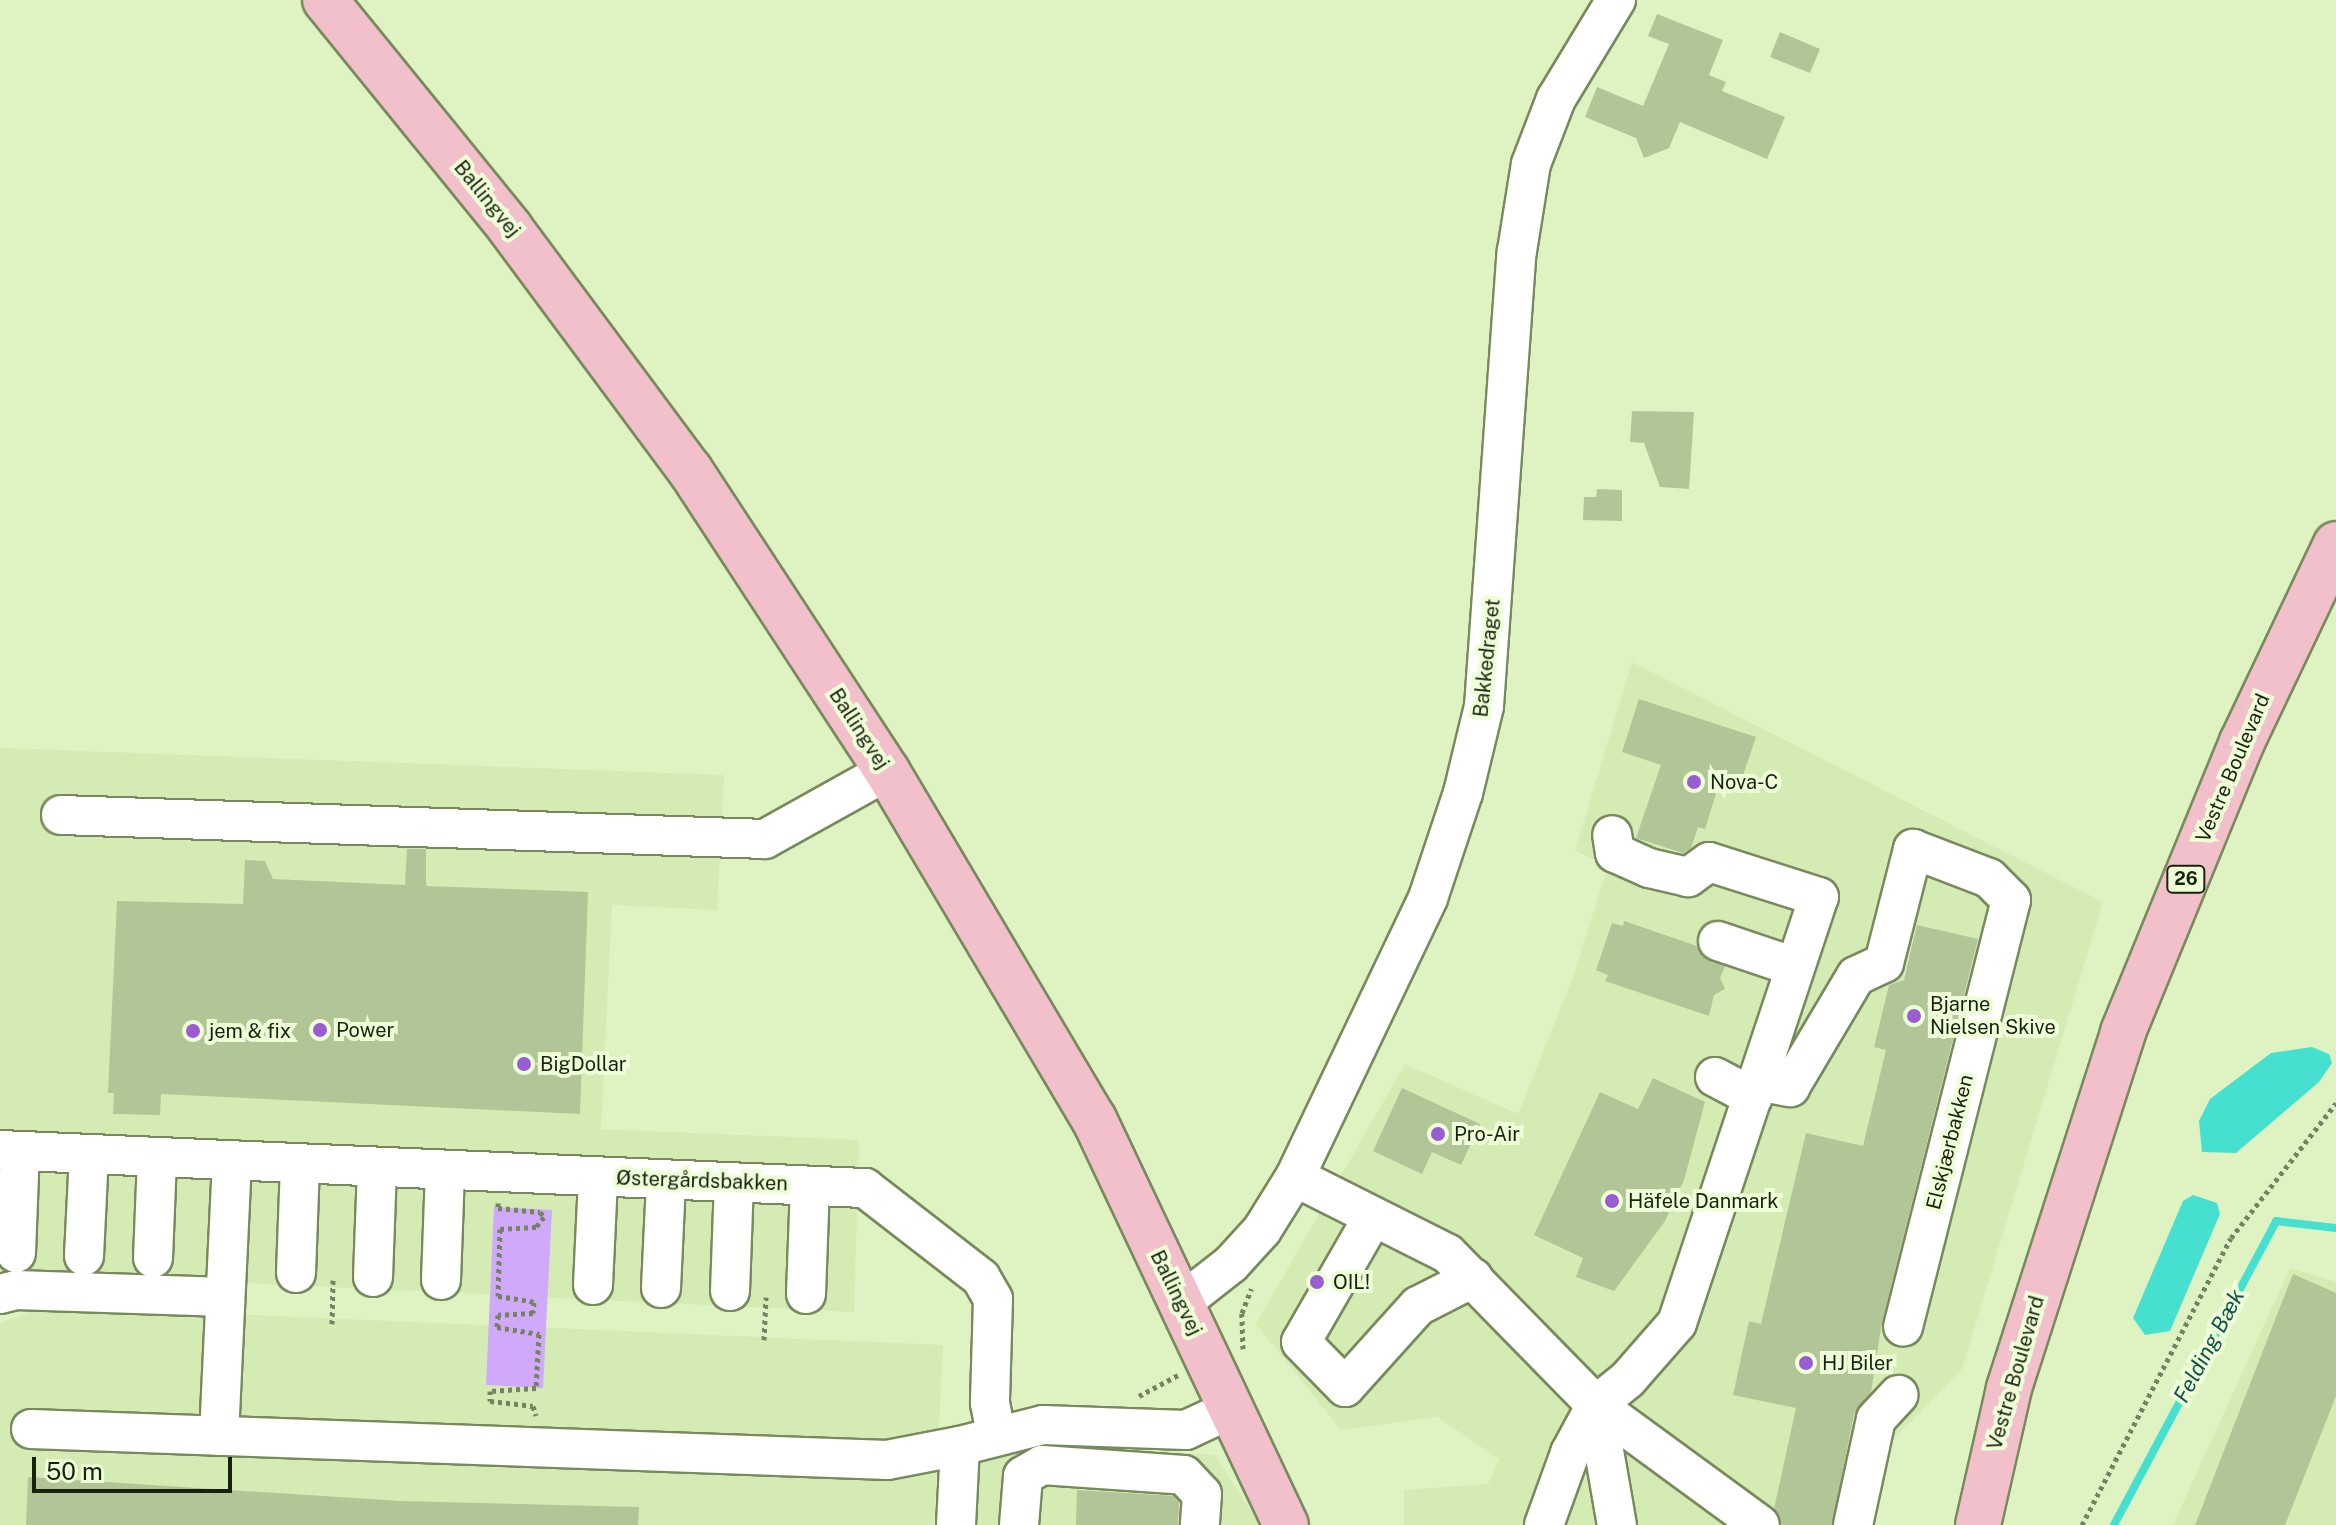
<!DOCTYPE html>
<meta charset="utf-8">
<style>
body{margin:0}
#map{position:relative;width:2336px;height:1525px;overflow:hidden;background:#dff3c2;font-family:"Public Sans",sans-serif}
div>[style]{position:absolute}
.built>*{inset:0;background:#d4ebb3}
.green>*{inset:0;background:#d0a9fb}
.water>*{inset:0;background:#46e0d1}
.stream>*{height:8px;margin:-4px;padding:0 4px;transform-origin:4px;border-radius:4px;background:#46e0d1}
.building>*{inset:0;background:#b2c596}
.path>*{height:5px;margin-top:-2.5px;transform-origin:0;background:repeating-linear-gradient(90deg,#768363 0 4px,transparent 0 8px)}
.roads{filter:drop-shadow(2px 0 #788a5d) drop-shadow(-2px 0 #788a5d) drop-shadow(0 2px #788a5d) drop-shadow(0 -2px #788a5d)}
.minor>*{height:38px;margin:-19px;padding:0 19px;transform-origin:19px;border-radius:19px;background:#fff}
.major>*{height:44px;margin:-22px;padding:0 22px;transform-origin:22px;border-radius:22px;background:#f2c0cb}
.dots>*{width:22px;height:22px;translate:-50% -50%;box-sizing:border-box;border:4px solid #eeffd8;border-radius:50%}
span{translate:-50% -50%;white-space:nowrap;text-align:center;line-height:1.15;-webkit-text-stroke:8px #eeffd8;paint-order:stroke}
.shield-label span{padding:2px 6px;background:#eeffd8;border:2px solid;border-radius:6px;-webkit-text-stroke-width:0}
.shield-label{font-size:18px;color:#1a210f;font-weight:700}
.street-label{font-size:20px;color:#1a210f}
.poi-label{font-size:20px;color:#1a210f}
.left{translate:0 -50%;text-align:left}
.water-label{font-size:22px;color:#12534d;font-style:italic}
.scale{position:absolute;left:32px;top:1457px;width:200px;height:36px;box-sizing:border-box;border:4px solid #1a210f;border-top:0;padding-left:10px;font-size:24px;line-height:28px;white-space:nowrap;color:#1a210f;-webkit-text-stroke:6px #eeffd8;paint-order:stroke}
</style>
<div id="map">
<div class="built">
<i style="clip-path:polygon(1632px 662px,2103px 902px,1962px 1369px,1891px 1442px,1871px 1525px,1404px 1525px,1404px 1490px,1488px 1484px,1499px 1459px,1437px 1417px,1341px 1430px,1256px 1324px,1405px 1064px,1518px 1114px,1572px 980px,1608px 866px,1575px 851px)"></i>
<i style="clip-path:polygon(0 748px,724px 775px,717px 910px,612px 905px,601px 1129px,859px 1140px,854px 1312px,0 1271px)"></i>
<i style="clip-path:polygon(2290px 1268px,2336px 1282px,2336px 1525px,2173px 1525px)"></i>
<i style="clip-path:polygon(45px 1306px,943px 1345px,934px 1525px,0 1525px,0 1323px)"></i>
<i style="clip-path:polygon(1036px 1443px,1215px 1455px,1260px 1525px,967px 1525px,968px 1496px,983px 1458px)"></i>
</div>
<div class="green">
<i style="clip-path:polygon(494px 1207px,552px 1210px,543px 1388px,486px 1385px)"></i>
</div>
<div class="water">
<i style="clip-path:polygon(2312px 1047px,2329px 1054px,2332px 1063px,2319px 1082px,2236px 1153px,2202px 1152px,2199px 1121px,2210px 1099px,2271px 1053px)"></i>
<i style="clip-path:polygon(2193px 1195px,2217px 1203px,2220px 1214px,2170px 1331px,2145px 1335px,2133px 1318px,2183px 1201px)"></i>
</div>
<div class="stream">
<i style="left:2114px;top:1525px;width:344px;rotate:-61.9deg"></i>
<i style="left:2276px;top:1221px;width:60px;rotate:6.7deg"></i>
</div>
<div class="building">
<i style="clip-path:polygon(1657px 14px,1723px 40px,1709px 75px,1726px 82px,1722px 91px,1785px 117px,1767px 159px,1680px 122px,1669px 148px,1644px 158px,1636px 138px,1585px 117px,1597px 87px,1643px 106px,1669px 44px,1648px 36px)"></i>
<i style="clip-path:polygon(1780px 32px,1820px 49px,1810px 73px,1770px 57px)"></i>
<i style="clip-path:polygon(1632px 411px,1694px 412px,1689px 489px,1660px 487px,1644px 443px,1630px 442px)"></i>
<i style="clip-path:polygon(1597px 489px,1622px 490px,1622px 521px,1583px 520px,1584px 497px,1596px 497px)"></i>
<i style="clip-path:polygon(1639px 699px,1756px 737px,1739px 787px,1720px 781px,1705px 829px,1698px 827px,1691px 848px,1683px 853px,1636px 838px,1661px 765px,1622px 752px)"></i>
<i style="clip-path:polygon(407px 849px,426px 849px,426px 886px,588px 892px,580px 1114px,161px 1094px,160px 1115px,113px 1114px,114px 1093px,108px 1093px,117px 901px,243px 904px,245px 860px,265px 861px,273px 879px,405px 885px)"></i>
<i style="clip-path:polygon(1624px 921px,1697px 946px,1702px 956px,1725px 966px,1720px 978px,1725px 989px,1714px 995px,1709px 1016px,1605px 981px,1608px 975px,1596px 970px,1612px 923px,1623px 926px)"></i>
<i style="clip-path:polygon(1917px 925px,1978px 939px,1882px 1322px,1871px 1392px,1854px 1414px,1832px 1525px,1782px 1525px,1774px 1509px,1796px 1408px,1733px 1395px,1749px 1321px,1761px 1324px,1806px 1133px,1863px 1146px,1886px 1050px,1874px 1047px,1889px 985px,1904px 980px)"></i>
<i style="clip-path:polygon(1653px 1078px,1705px 1102px,1684px 1180px,1665px 1221px,1614px 1291px,1576px 1277px,1583px 1258px,1534px 1235px,1600px 1092px,1638px 1109px)"></i>
<i style="clip-path:polygon(1402px 1088px,1480px 1124px,1461px 1165px,1432px 1152px,1422px 1174px,1373px 1151px)"></i>
<i style="clip-path:polygon(2293px 1274px,2336px 1293px,2336px 1396px,2285px 1525px,2195px 1525px)"></i>
<i style="clip-path:polygon(28px 1477px,400px 1501px,639px 1507px,638px 1525px,26px 1525px)"></i>
<i style="clip-path:polygon(1077px 1490px,1174px 1496px,1179px 1502px,1178px 1525px,1076px 1525px)"></i>
</div>
<div class="path">
<i style="left:498px;top:1203px;width:5px;rotate:90deg"></i>
<i style="left:498px;top:1208px;width:42px;rotate:5.4deg"></i>
<i style="left:540px;top:1212px;width:6px;rotate:51deg"></i>
<i style="left:544px;top:1217px;width:13px;rotate:129deg"></i>
<i style="left:536px;top:1227px;width:36px;rotate:177deg"></i>
<i style="left:500px;top:1229px;width:67px;rotate:91.7deg"></i>
<i style="left:498px;top:1296px;width:36px;rotate:9deg"></i>
<i style="left:534px;top:1302px;width:11px;rotate:95deg"></i>
<i style="left:533px;top:1313px;width:35px;rotate:177deg"></i>
<i style="left:498px;top:1315px;width:12px;rotate:95deg"></i>
<i style="left:497px;top:1327px;width:43px;rotate:9.5deg"></i>
<i style="left:539px;top:1334px;width:54px;rotate:93.2deg"></i>
<i style="left:536px;top:1388px;width:46px;rotate:176.3deg"></i>
<i style="left:490px;top:1391px;width:10px;rotate:90deg"></i>
<i style="left:490px;top:1401px;width:43px;rotate:6.6deg"></i>
<i style="left:533px;top:1406px;width:10px;rotate:73deg"></i>
<i style="left:332px;top:1324px;width:44px;rotate:-88.7deg"></i>
<i style="left:764px;top:1340px;width:43px;rotate:-87.3deg"></i>
<i style="left:1243px;top:1349px;width:36px;rotate:-92deg"></i>
<i style="left:1242px;top:1313px;width:26px;rotate:-69deg"></i>
<i style="left:1139px;top:1396px;width:47px;rotate:-28.2deg"></i>
<i style="left:2082px;top:1525px;width:323px;rotate:-62.6deg"></i>
<i style="left:2231px;top:1238px;width:171px;rotate:-52.1deg"></i>
</div>
<div class="roads">
<div class="minor">
<i style="left:61px;top:815px;width:704px;rotate:1.95deg"></i>
<i style="left:765px;top:839px;width:140px;rotate:-29.1deg"></i>
<i style="left:1718px;top:941px;width:81px;rotate:18.7deg"></i>
<i style="left:1715px;top:1077px;width:43px;rotate:27.8deg"></i>
<i style="left:1758px;top:1081px;width:33px;rotate:11deg"></i>
<i style="left:1790px;top:1087px;width:129px;rotate:-59.3deg"></i>
<i style="left:1856px;top:976px;width:31px;rotate:-25deg"></i>
<i style="left:1884px;top:963px;width:118px;rotate:-75.7deg"></i>
<i style="left:1913px;top:849px;width:81px;rotate:20.9deg"></i>
<i style="left:1989px;top:878px;width:31px;rotate:45deg"></i>
<i style="left:2011px;top:900px;width:440px;rotate:104.2deg"></i>
<i style="left:0;top:1150px;width:866px;rotate:2.52deg"></i>
<i style="left:865px;top:1188px;width:147px;rotate:37.8deg"></i>
<i style="left:981px;top:1278px;width:24px;rotate:60deg"></i>
<i style="left:993px;top:1299px;width:104px;rotate:91.7deg"></i>
<i style="left:990px;top:1403px;width:33px;rotate:79deg"></i>
<i style="left:1295px;top:1177px;width:171px;rotate:26.7deg"></i>
<i style="left:1448px;top:1254px;width:211px;rotate:45.6deg"></i>
<i style="left:1596px;top:1405px;width:41px;rotate:-39.1deg"></i>
<i style="left:1628px;top:1379px;width:74px;rotate:-48.8deg"></i>
<i style="left:1677px;top:1323px;width:449px;rotate:-71.6deg"></i>
<i style="left:1819px;top:897px;width:115px;rotate:-162.3deg"></i>
<i style="left:1709px;top:862px;width:26px;rotate:144deg"></i>
<i style="left:1688px;top:877px;width:40px;rotate:-167deg"></i>
<i style="left:1649px;top:868px;width:37px;rotate:-156deg"></i>
<i style="left:1615px;top:853px;width:18px;rotate:-99deg"></i>
<i style="left:1373px;top:1217px;width:144px;rotate:119.9deg"></i>
<i style="left:1301px;top:1342px;width:63px;rotate:45.6deg"></i>
<i style="left:1345px;top:1387px;width:109px;rotate:-48deg"></i>
<i style="left:1418px;top:1306px;width:62px;rotate:-27deg"></i>
<i style="left:16px;top:1253px;width:102px;rotate:-87.8deg"></i>
<i style="left:84px;top:1256px;width:101px;rotate:-87.2deg"></i>
<i style="left:153px;top:1258px;width:100px;rotate:-87.7deg"></i>
<i style="left:296px;top:1273px;width:109px;rotate:-87.9deg"></i>
<i style="left:373px;top:1277px;width:109px;rotate:-87.9deg"></i>
<i style="left:441px;top:1280px;width:109px;rotate:-87.9deg"></i>
<i style="left:593px;top:1285px;width:108px;rotate:-87.3deg"></i>
<i style="left:661px;top:1288px;width:108px;rotate:-87.3deg"></i>
<i style="left:730px;top:1291px;width:108px;rotate:-87.9deg"></i>
<i style="left:0;top:1294px;width:16px;rotate:-14deg"></i>
<i style="left:16px;top:1290px;width:209px;rotate:1.9deg"></i>
<i style="left:806px;top:1294px;width:108px;rotate:-87.9deg"></i>
<i style="left:1180px;top:1304px;width:65px;rotate:-38.1deg"></i>
<i style="left:1231px;top:1264px;width:46px;rotate:-47.6deg"></i>
<i style="left:1262px;top:1230px;width:62px;rotate:-58.1deg"></i>
<i style="left:1295px;top:1177px;width:309px;rotate:-64.5deg"></i>
<i style="left:1428px;top:898px;width:111px;rotate:-71.6deg"></i>
<i style="left:1463px;top:793px;width:89px;rotate:-76.4deg"></i>
<i style="left:1484px;top:706px;width:456px;rotate:-85.9deg"></i>
<i style="left:1517px;top:251px;width:88px;rotate:-80.9deg"></i>
<i style="left:1531px;top:164px;width:70px;rotate:-69deg"></i>
<i style="left:1556px;top:99px;width:116px;rotate:-58.8deg"></i>
<i style="left:1596px;top:1405px;width:203px;rotate:36.2deg"></i>
<i style="left:31px;top:1429px;width:857px;rotate:2.07deg"></i>
<i style="left:887px;top:1460px;width:74px;rotate:-10.9deg"></i>
<i style="left:219px;top:1436px;width:274px;rotate:-87.3deg"></i>
<i style="left:956px;top:1525px;width:79px;rotate:-87.1deg"></i>
<i style="left:960px;top:1446px;width:86px;rotate:-14.2deg"></i>
<i style="left:1043px;top:1425px;width:143px;rotate:2deg"></i>
<i style="left:1186px;top:1430px;width:50px;rotate:-25deg"></i>
<i style="left:1019px;top:1525px;width:49px;rotate:-85.3deg"></i>
<i style="left:1023px;top:1476px;width:22px;rotate:-30deg"></i>
<i style="left:1042px;top:1465px;width:142px;rotate:4deg"></i>
<i style="left:1184px;top:1475px;width:26px;rotate:47deg"></i>
<i style="left:1202px;top:1494px;width:31px;rotate:94deg"></i>
<i style="left:1544px;top:1525px;width:77px;rotate:-70.1deg"></i>
<i style="left:1570px;top:1453px;width:55px;rotate:-61.6deg"></i>
<i style="left:1596px;top:1405px;width:122px;rotate:80.1deg"></i>
<i style="left:1853px;top:1525px;width:108px;rotate:-77.8deg"></i>
<i style="left:1876px;top:1419px;width:33px;rotate:-47deg"></i>
</div>
<div class="major">
<i style="left:325px;top:0;width:294px;rotate:50.9deg"></i>
<i style="left:510px;top:228px;width:302px;rotate:53.4deg"></i>
<i style="left:690px;top:470px;width:360px;rotate:56.8deg"></i>
<i style="left:887px;top:771px;width:405px;rotate:59.3deg"></i>
<i style="left:1094px;top:1119px;width:449px;rotate:64.7deg"></i>
<i style="left:1978px;top:1525px;width:140px;rotate:-77.2deg"></i>
<i style="left:2009px;top:1388px;width:374px;rotate:-72.2deg"></i>
<i style="left:2123px;top:1032px;width:313px;rotate:-67.7deg"></i>
<i style="left:2242px;top:742px;width:219px;rotate:-64.6deg"></i>
</div>
</div>
<div class="dots">
<i style="left:1694px;top:782px;background:#9a5cd2"></i>
<i style="left:1914px;top:1016px;background:#9a5cd2"></i>
<i style="left:320px;top:1030px;background:#9a5cd2"></i>
<i style="left:193px;top:1031px;background:#9a5cd2"></i>
<i style="left:524px;top:1064px;background:#9a5cd2"></i>
<i style="left:1438px;top:1134px;background:#9a5cd2"></i>
<i style="left:1612px;top:1201px;background:#9a5cd2"></i>
<i style="left:1317px;top:1282px;background:#9a5cd2"></i>
<i style="left:1806px;top:1363px;background:#9a5cd2"></i>
</div>
<div class="shield-label">
<span style="left:2186px;top:879px">26</span>
</div>
<div class="street-label">
<span style="left:487px;top:199px;rotate:51deg">Ballingvej</span>
<span style="left:1487px;top:658px;rotate:-84deg">Bakkedraget</span>
<span style="left:859px;top:729px;rotate:57deg">Ballingvej</span>
<span style="left:2233px;top:768px;rotate:-67deg">Vestre Boulevard</span>
<span style="left:1950px;top:1142px;rotate:-76deg">Elskjærbakken</span>
<span style="left:702px;top:1181px;rotate:2deg">Østergårdsbakken</span>
<span style="left:1176px;top:1293px;rotate:64deg">Ballingvej</span>
<span style="left:2016px;top:1373px;rotate:-74deg">Vestre Boulevard</span>
</div>
<div class="poi-label">
<span class="left" style="left:1710px;top:782px">Nova-C</span>
<span class="left" style="left:1930px;top:1016px">Bjarne<br>Nielsen Skive</span>
<span class="left" style="left:336px;top:1030px">Power</span>
<span class="left" style="left:209px;top:1031px">jem &amp; fix</span>
<span class="left" style="left:540px;top:1064px">BigDollar</span>
<span class="left" style="left:1454px;top:1134px">Pro-Air</span>
<span class="left" style="left:1628px;top:1201px">Häfele Danmark</span>
<span class="left" style="left:1333px;top:1282px">OIL!</span>
<span class="left" style="left:1822px;top:1363px">HJ Biler</span>
</div>
<div class="water-label">
<span style="left:2209px;top:1346px;rotate:-62deg">Felding Bæk</span>
</div>
<div class="scale">50 m</div>
</div>
